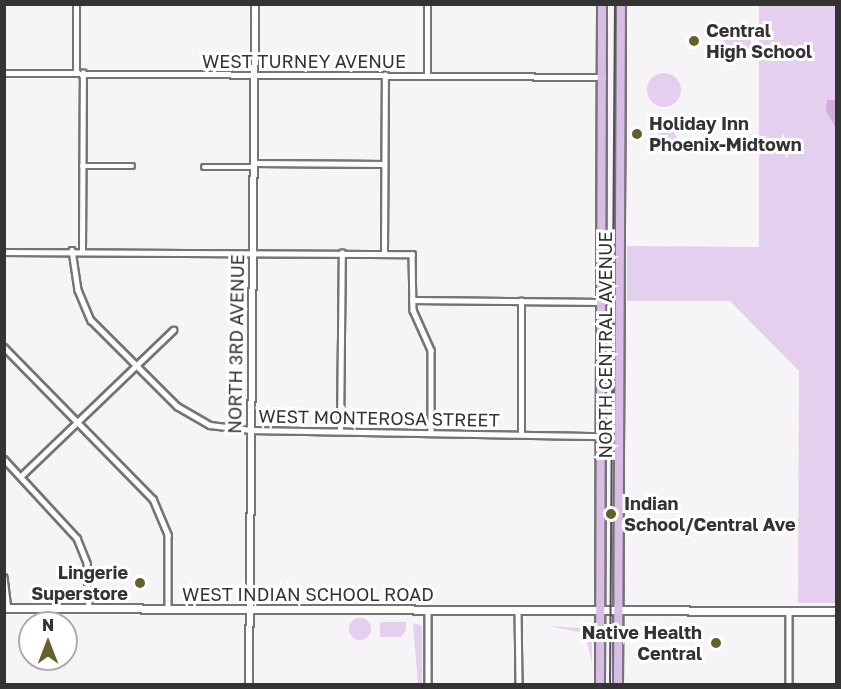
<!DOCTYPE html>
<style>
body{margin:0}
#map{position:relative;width:841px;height:689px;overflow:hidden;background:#f7f4f8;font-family:"Golos Text",sans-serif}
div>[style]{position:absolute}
.green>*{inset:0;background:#e5cfef}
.round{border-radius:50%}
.water>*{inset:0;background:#d0ace0}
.roads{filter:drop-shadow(2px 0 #757376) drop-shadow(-2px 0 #757376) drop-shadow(0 2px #757376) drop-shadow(0 -2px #757376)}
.minor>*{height:4.5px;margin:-2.25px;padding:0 2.25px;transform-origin:2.25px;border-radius:2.25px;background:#fff}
.tertiary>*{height:6px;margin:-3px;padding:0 3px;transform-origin:3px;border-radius:3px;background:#fff}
.secondary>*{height:7px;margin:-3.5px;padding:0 3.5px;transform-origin:3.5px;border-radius:3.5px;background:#fff}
.primary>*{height:8px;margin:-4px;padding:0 4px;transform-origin:4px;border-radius:4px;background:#dabde6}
.tram>*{height:1.5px;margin:-0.75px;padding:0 0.75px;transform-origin:0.75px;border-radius:0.75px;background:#525153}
.dots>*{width:16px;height:16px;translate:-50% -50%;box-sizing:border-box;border:3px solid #fff;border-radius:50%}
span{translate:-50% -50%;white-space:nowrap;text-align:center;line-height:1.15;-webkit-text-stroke:6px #fff;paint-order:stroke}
.poi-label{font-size:18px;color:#333334;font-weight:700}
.left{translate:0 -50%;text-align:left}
.right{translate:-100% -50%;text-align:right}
.street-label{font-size:18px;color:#333334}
.frame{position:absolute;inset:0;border:6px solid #333334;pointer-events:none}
.north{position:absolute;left:18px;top:611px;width:60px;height:60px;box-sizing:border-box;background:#fff;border:2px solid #adadae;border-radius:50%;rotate:0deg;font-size:16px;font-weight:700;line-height:24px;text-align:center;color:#333334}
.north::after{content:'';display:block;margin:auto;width:21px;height:27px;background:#63602c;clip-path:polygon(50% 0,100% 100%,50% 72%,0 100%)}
</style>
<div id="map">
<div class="green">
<i style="clip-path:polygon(759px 5px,836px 5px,836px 603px,798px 603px,799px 371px,730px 301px,627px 301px,627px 246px,759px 247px)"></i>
<i class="round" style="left:723px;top:28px;width:28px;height:28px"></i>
<i class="round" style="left:647px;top:73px;width:34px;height:34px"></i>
<i class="round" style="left:658px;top:128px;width:18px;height:18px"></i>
<i class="round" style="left:349px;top:618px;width:22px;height:22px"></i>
<i style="clip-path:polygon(380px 622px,406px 622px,406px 630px,401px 637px,380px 637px)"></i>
<i style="clip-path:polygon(413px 623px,422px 626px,422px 684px,418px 684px)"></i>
<i style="clip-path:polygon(548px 626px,592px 629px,592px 663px,585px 633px)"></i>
</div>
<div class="water">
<i style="clip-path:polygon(827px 100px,836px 100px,836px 128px,826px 111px)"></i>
</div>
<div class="roads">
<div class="minor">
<i style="left:4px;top:73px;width:599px;rotate:0.38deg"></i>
<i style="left:76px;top:73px;width:69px;rotate:-90deg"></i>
<i style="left:427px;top:75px;width:71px;rotate:-90deg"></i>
<i style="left:254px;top:163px;width:130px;rotate:0.4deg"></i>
<i style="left:82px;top:166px;width:50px"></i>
<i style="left:204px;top:167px;width:49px"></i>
<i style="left:72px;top:250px;width:40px;rotate:81.5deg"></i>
<i style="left:78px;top:290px;width:33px;rotate:67deg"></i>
<i style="left:91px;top:320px;width:122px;rotate:45deg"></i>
<i style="left:177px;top:406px;width:38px;rotate:30deg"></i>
<i style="left:210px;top:425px;width:41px;rotate:7deg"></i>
<i style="left:251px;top:430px;width:350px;rotate:1deg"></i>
<i style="left:82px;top:251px;width:178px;rotate:-89.7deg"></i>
<i style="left:4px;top:252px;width:408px;rotate:0.3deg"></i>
<i style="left:412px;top:254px;width:56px;rotate:89deg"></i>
<i style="left:413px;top:310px;width:44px;rotate:65.8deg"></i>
<i style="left:431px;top:350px;width:82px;rotate:90deg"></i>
<i style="left:384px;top:253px;width:178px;rotate:-89.7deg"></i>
<i style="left:412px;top:300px;width:191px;rotate:0.6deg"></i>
<i style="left:603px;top:302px;width:17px;rotate:-21deg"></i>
<i style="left:4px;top:347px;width:213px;rotate:45.6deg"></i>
<i style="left:153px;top:499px;width:39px;rotate:67deg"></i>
<i style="left:168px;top:535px;width:73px;rotate:90deg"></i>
<i style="left:340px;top:431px;width:178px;rotate:-89.4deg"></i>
<i style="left:521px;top:433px;width:132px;rotate:-90deg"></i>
<i style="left:4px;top:459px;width:108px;rotate:47.3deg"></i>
<i style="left:77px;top:538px;width:27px;rotate:68deg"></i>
<i style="left:87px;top:563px;width:45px;rotate:87.5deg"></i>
<i style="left:21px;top:476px;width:211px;rotate:-43.8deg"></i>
<i style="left:4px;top:577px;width:31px;rotate:83deg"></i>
<i style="left:428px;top:609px;width:75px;rotate:90deg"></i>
<i style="left:518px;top:610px;width:74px;rotate:89.2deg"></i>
<i style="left:789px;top:611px;width:73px;rotate:90deg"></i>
</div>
<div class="tertiary">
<i style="left:249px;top:684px;width:680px;rotate:-89.49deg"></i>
</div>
<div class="secondary">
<i style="left:4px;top:608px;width:832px;rotate:0.21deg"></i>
</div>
<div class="primary">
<i style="left:600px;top:684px;width:680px;rotate:-89.83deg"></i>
<i style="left:618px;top:684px;width:680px;rotate:-89.75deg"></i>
</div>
</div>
<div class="tram">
<i style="left:610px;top:684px;width:680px;rotate:-89.58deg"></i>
</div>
<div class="dots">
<i style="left:694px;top:41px;background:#63602c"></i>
<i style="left:637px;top:134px;background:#63602c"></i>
<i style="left:611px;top:514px;background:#63602c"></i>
<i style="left:140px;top:583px;background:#63602c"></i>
<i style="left:716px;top:643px;background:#63602c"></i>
</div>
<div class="poi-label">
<span class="left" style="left:706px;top:41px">Central<br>High School</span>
<span class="left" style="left:649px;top:134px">Holiday Inn<br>Phoenix-Midtown</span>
<span class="left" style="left:624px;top:514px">Indian<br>School/Central Ave</span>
<span class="right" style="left:128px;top:583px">Lingerie<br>Superstore</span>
<span class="right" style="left:702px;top:643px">Native Health<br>Central</span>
</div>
<div class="street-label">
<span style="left:304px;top:61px">WEST TURNEY AVENUE</span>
<span style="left:236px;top:344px;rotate:-89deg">NORTH 3RD AVENUE</span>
<span style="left:605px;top:345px;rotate:-90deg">NORTH CENTRAL AVENUE</span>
<span style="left:379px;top:418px;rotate:1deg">WEST MONTEROSA STREET</span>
<span style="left:308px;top:594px">WEST INDIAN SCHOOL ROAD</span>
</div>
<div class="frame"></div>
<div class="north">N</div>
</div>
